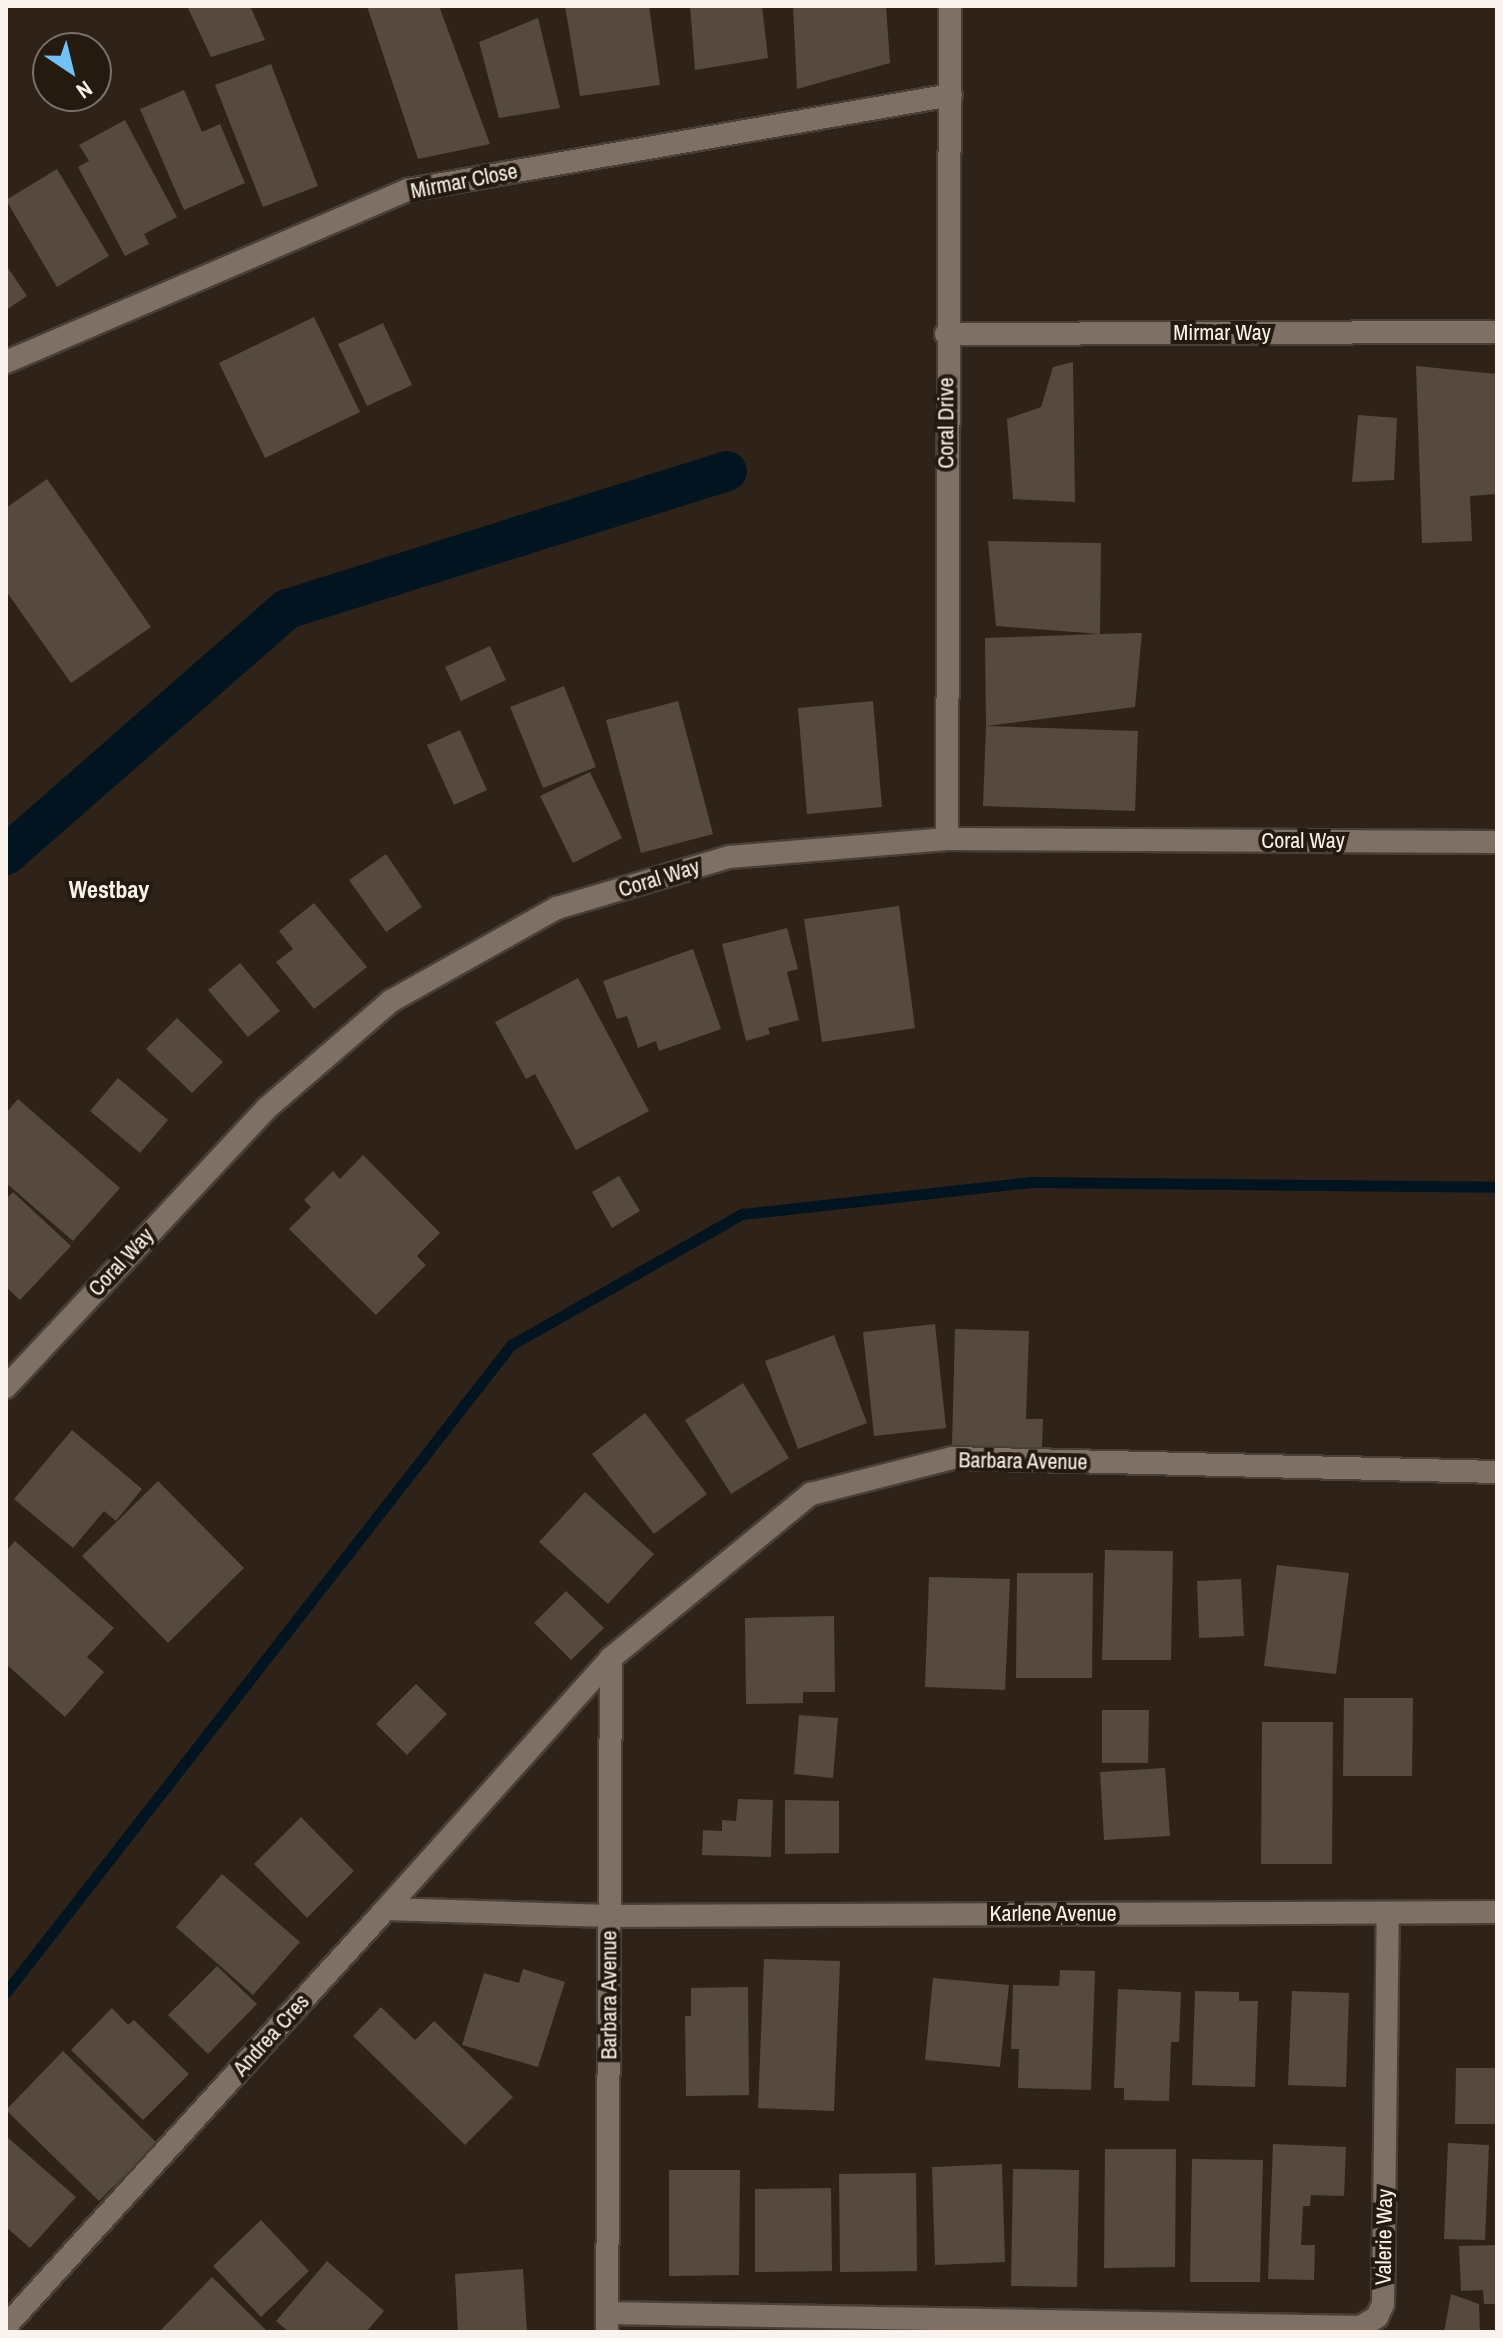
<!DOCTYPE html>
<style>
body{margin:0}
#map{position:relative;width:1503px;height:2338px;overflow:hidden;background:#2f2319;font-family:"Archivo Narrow",sans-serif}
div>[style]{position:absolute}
.stream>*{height:11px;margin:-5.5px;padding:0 5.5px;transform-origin:5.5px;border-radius:5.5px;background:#02141f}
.canal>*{height:40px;margin:-20px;padding:0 20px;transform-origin:20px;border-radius:20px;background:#02141f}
.building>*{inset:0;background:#56493e}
.roads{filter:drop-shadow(2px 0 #493f37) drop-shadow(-2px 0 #493f37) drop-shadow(0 2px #493f37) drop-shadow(0 -2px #493f37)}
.minor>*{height:22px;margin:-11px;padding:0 11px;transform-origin:11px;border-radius:11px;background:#7e7065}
span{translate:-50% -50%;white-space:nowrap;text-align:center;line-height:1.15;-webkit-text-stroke:8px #251a10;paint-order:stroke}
.street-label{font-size:22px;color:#faf2ec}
.neighbourhood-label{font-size:24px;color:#faf2ec;font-weight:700}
.frame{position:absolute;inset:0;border:8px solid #faf2ec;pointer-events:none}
.north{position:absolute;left:32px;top:32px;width:80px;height:80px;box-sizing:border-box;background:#251a10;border:2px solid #7a7068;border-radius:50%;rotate:145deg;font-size:22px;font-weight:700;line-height:32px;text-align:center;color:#faf2ec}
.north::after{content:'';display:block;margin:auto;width:28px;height:36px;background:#71c1f5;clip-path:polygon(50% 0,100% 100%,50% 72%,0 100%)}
</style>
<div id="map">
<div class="stream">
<i style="left:6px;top:1992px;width:821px;rotate:-52.03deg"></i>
<i style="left:511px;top:1345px;width:266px;rotate:-29.6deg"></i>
<i style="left:742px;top:1214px;width:294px;rotate:-6.3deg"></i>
<i style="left:1034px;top:1182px;width:463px;rotate:0.6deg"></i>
</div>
<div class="canal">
<i style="left:6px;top:855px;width:373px;rotate:-41.2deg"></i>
<i style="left:287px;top:609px;width:461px;rotate:-17.4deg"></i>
</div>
<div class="building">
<i style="clip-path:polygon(187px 6px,250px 6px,265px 40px,211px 57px)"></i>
<i style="clip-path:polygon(367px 6px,439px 6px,490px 144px,418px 159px)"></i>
<i style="clip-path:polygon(565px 6px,649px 6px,660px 85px,580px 96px)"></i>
<i style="clip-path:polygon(690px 6px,762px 6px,768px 58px,695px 70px)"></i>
<i style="clip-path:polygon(793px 6px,886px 6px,890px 63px,797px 89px)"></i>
<i style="clip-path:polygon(538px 18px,560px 108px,499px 118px,479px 42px)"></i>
<i style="clip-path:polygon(271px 64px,318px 186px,263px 207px,215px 85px)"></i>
<i style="clip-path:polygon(184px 90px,202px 132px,220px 124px,245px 183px,184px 210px,140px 109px)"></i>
<i style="clip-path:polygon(125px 120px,177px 217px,144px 234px,149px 244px,125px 256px,78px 167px,89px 161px,79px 145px)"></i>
<i style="clip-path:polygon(57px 169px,109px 256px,57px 287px,6px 200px)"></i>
<i style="clip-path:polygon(6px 265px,27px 296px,6px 310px)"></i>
<i style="clip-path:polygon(314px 317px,360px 412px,265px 458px,219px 363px)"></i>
<i style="clip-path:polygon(383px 323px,412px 385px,367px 406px,338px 344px)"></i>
<i style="clip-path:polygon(1073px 362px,1075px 502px,1013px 499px,1007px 419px,1041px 407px,1053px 367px)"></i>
<i style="clip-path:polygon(1416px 366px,1497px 374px,1497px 494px,1470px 496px,1472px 541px,1422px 543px)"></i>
<i style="clip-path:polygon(1358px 415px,1397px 418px,1394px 480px,1352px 482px)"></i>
<i style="clip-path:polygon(47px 479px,151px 627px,71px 683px,6px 591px,6px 508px)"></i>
<i style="clip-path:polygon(988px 541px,1101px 543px,1100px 634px,1142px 633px,1135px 707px,986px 726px,985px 638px,1100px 634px,996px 626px)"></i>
<i style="clip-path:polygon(490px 646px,506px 680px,461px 701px,445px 667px)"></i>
<i style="clip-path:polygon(564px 686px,596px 767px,543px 788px,510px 707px)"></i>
<i style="clip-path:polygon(678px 701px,713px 834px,641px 853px,606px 720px)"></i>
<i style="clip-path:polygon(873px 701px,882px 807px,807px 814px,798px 708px)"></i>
<i style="clip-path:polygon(986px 726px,1138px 731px,1135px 811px,983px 806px)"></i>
<i style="clip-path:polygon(460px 730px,487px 790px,454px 805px,427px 745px)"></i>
<i style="clip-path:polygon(590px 772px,622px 838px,573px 863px,540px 796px)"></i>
<i style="clip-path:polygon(386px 854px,422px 907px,386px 932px,349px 880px)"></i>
<i style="clip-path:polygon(314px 903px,367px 967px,314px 1009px,276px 962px,293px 949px,279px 931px)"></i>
<i style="clip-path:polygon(899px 906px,915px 1028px,822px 1042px,804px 919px)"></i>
<i style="clip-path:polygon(787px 928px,798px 969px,787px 972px,799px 1020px,768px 1028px,770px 1034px,746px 1041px,722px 944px)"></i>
<i style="clip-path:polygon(693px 949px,721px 1029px,659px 1051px,656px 1041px,638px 1048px,627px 1016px,617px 1019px,603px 981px)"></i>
<i style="clip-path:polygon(240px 963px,280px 1011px,248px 1037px,208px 990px)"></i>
<i style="clip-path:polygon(578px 978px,649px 1111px,576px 1150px,535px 1074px,526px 1079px,495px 1022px)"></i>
<i style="clip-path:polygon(177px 1018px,223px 1062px,192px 1093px,146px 1049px)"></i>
<i style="clip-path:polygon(118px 1078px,168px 1120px,140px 1153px,90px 1111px)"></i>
<i style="clip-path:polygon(18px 1099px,120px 1188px,73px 1241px,6px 1183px,6px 1113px)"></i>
<i style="clip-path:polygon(363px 1155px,440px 1233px,417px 1256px,426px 1265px,376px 1315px,289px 1229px,311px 1207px,304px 1200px,333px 1171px,340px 1179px)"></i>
<i style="clip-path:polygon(619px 1176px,640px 1211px,612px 1228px,592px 1192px)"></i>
<i style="clip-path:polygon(13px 1192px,71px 1246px,20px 1300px,6px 1287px,6px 1199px)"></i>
<i style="clip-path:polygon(935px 1324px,946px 1428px,874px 1436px,863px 1332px)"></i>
<i style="clip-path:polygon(955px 1329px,1029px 1331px,1026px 1419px,1043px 1419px,1042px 1448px,952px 1445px)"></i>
<i style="clip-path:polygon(834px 1335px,867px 1423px,798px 1449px,765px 1361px)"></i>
<i style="clip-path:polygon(743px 1383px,789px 1458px,731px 1494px,685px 1420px)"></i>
<i style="clip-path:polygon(645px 1413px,707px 1494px,654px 1534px,592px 1454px)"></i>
<i style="clip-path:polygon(72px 1430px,142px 1489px,116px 1521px,104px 1511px,73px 1548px,14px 1499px)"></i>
<i style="clip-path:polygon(158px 1481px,244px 1568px,168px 1643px,82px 1556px)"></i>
<i style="clip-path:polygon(585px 1492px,654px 1554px,608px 1604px,539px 1542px)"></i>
<i style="clip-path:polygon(15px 1541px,114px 1628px,87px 1657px,104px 1672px,65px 1717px,6px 1664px,6px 1551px)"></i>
<i style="clip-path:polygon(1105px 1550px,1173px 1551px,1171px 1660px,1102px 1660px)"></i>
<i style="clip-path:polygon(1277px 1565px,1349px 1573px,1336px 1674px,1264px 1666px)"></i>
<i style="clip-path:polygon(1017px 1573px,1093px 1573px,1092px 1678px,1016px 1678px)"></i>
<i style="clip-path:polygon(929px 1577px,1010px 1579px,1005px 1690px,925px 1687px)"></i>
<i style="clip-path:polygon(1241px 1579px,1244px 1636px,1199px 1638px,1197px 1581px)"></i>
<i style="clip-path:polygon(566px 1591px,604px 1628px,571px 1660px,534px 1623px)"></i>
<i style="clip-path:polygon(834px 1616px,835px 1692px,803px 1692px,803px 1703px,746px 1704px,745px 1618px)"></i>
<i style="clip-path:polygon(416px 1684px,447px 1714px,407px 1755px,376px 1724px)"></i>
<i style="clip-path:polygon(1344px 1698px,1413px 1698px,1412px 1776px,1343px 1776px)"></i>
<i style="clip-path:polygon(1102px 1710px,1149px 1710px,1148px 1763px,1102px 1763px)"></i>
<i style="clip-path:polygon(799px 1715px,838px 1718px,833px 1778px,794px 1774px)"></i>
<i style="clip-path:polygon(1262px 1722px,1333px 1722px,1332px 1864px,1261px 1864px)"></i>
<i style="clip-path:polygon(1165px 1768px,1170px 1836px,1104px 1840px,1100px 1772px)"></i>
<i style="clip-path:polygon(738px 1799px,773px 1800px,771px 1857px,702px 1855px,703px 1830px,722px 1831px,722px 1820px,736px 1821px)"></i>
<i style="clip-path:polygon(785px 1800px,839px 1801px,839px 1853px,785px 1854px)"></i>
<i style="clip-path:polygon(301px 1817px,354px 1871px,307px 1918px,254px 1864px)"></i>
<i style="clip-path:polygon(222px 1874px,300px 1942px,253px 1995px,176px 1927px)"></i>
<i style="clip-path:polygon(764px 1959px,840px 1961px,834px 2111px,758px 2108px)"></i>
<i style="clip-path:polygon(217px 1966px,257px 2004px,208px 2054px,168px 2015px)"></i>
<i style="clip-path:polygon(523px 1969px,565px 1982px,538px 2067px,462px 2045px,484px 1973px,519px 1983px)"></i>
<i style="clip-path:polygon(1060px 1970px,1095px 1971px,1091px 2090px,1018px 2088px,1019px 2049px,1011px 2049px,1013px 1985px,1059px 1986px)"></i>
<i style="clip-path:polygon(933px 1978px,1009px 1985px,1000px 2067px,925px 2060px)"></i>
<i style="clip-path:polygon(748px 1987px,749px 2095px,686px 2096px,685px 2016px,691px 2016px,691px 1988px)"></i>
<i style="clip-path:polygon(1118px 1989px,1181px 1992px,1179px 2042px,1171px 2042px,1169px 2101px,1124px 2100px,1124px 2088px,1114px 2088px)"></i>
<i style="clip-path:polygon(1195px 1991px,1239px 1992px,1239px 2001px,1258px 2001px,1255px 2087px,1192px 2085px)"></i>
<i style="clip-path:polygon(1292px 1991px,1349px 1993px,1346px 2087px,1288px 2085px)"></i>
<i style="clip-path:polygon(381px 2007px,415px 2040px,434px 2021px,513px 2097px,465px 2145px,353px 2036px)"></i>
<i style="clip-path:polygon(112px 2008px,128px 2025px,134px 2020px,189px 2074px,143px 2120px,71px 2050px)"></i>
<i style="clip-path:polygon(63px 2051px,157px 2143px,99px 2201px,6px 2110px)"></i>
<i style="clip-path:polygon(1456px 2068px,1497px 2068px,1497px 2124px,1455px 2124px)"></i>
<i style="clip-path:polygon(6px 2136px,76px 2197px,30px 2248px,6px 2227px)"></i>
<i style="clip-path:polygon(1448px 2143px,1489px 2145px,1485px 2240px,1444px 2239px)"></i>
<i style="clip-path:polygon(1273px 2144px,1346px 2147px,1344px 2196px,1311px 2195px,1310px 2206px,1303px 2206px,1301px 2245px,1315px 2245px,1314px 2280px,1268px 2279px)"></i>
<i style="clip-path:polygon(1105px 2149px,1176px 2149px,1175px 2267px,1104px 2268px)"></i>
<i style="clip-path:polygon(1192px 2159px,1263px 2160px,1260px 2282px,1190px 2282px)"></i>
<i style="clip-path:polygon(1002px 2164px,1005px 2262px,935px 2265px,932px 2167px)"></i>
<i style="clip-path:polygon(1013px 2169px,1079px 2170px,1077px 2287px,1011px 2286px)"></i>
<i style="clip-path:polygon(669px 2170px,740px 2170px,739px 2275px,669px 2276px)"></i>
<i style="clip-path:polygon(916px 2173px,917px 2271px,840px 2272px,839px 2174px)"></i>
<i style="clip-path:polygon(831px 2188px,832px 2271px,755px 2272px,755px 2189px)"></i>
<i style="clip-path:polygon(261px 2220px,309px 2271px,261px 2317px,213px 2266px)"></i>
<i style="clip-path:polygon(1497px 2245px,1497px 2304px,1484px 2304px,1483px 2290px,1461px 2291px,1459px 2246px)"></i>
<i style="clip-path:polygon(327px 2261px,384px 2311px,366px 2332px,289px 2332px,276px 2321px)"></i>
<i style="clip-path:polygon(523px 2269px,527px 2332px,458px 2332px,455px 2274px)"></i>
<i style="clip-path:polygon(212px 2277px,268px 2332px,159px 2332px)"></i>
<i style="clip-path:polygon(1451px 2294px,1479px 2304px,1480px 2332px,1444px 2332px)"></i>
</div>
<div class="roads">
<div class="minor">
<i style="left:946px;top:334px;width:551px;rotate:-0.21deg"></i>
<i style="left:6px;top:362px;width:437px;rotate:-23.2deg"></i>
<i style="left:408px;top:190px;width:551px;rotate:-9.92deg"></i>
<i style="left:947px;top:839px;width:833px;rotate:-89.79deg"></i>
<i style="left:6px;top:1387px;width:382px;rotate:-46.9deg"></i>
<i style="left:267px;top:1108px;width:164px;rotate:-40.8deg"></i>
<i style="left:391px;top:1001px;width:190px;rotate:-29.3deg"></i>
<i style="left:557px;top:908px;width:179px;rotate:-16.5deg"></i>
<i style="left:729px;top:857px;width:219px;rotate:-4.7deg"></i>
<i style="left:947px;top:839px;width:550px;rotate:0.31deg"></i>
<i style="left:386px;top:1909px;width:337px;rotate:-48.1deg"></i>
<i style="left:611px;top:1658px;width:259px;rotate:-39.4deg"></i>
<i style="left:811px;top:1494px;width:146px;rotate:-14.3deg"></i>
<i style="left:952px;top:1458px;width:545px;rotate:1.47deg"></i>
<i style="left:608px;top:2313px;width:752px;rotate:1.07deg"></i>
<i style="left:1360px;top:2327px;width:20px;rotate:-30deg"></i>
<i style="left:1377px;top:2317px;width:14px;rotate:-65deg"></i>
<i style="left:1383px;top:2304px;width:391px;rotate:-89.3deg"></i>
<i style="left:6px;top:2326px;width:564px;rotate:-47.66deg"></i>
<i style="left:386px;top:1909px;width:223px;rotate:1.8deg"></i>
<i style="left:609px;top:1916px;width:888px;rotate:-0.26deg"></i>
<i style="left:607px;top:2332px;width:674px;rotate:-89.66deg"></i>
</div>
</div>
<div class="street-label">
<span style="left:464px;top:181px;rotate:-11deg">Mirmar Close</span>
<span style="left:1222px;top:333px">Mirmar Way</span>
<span style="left:946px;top:423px;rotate:-90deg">Coral Drive</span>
<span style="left:1303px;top:841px">Coral Way</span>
<span style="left:659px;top:878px;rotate:-17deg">Coral Way</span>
<span style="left:121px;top:1262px;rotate:-47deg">Coral Way</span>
<span style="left:1023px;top:1461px;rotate:1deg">Barbara Avenue</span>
<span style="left:1053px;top:1914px">Karlene Avenue</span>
<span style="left:609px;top:1995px;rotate:-90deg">Barbara Avenue</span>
<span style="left:271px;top:2035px;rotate:-48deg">Andrea Cres</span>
<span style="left:1384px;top:2237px;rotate:-89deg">Valerie Way</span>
</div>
<div class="neighbourhood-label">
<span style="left:109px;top:890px">Westbay</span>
</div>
<div class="frame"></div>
<div class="north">N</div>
</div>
